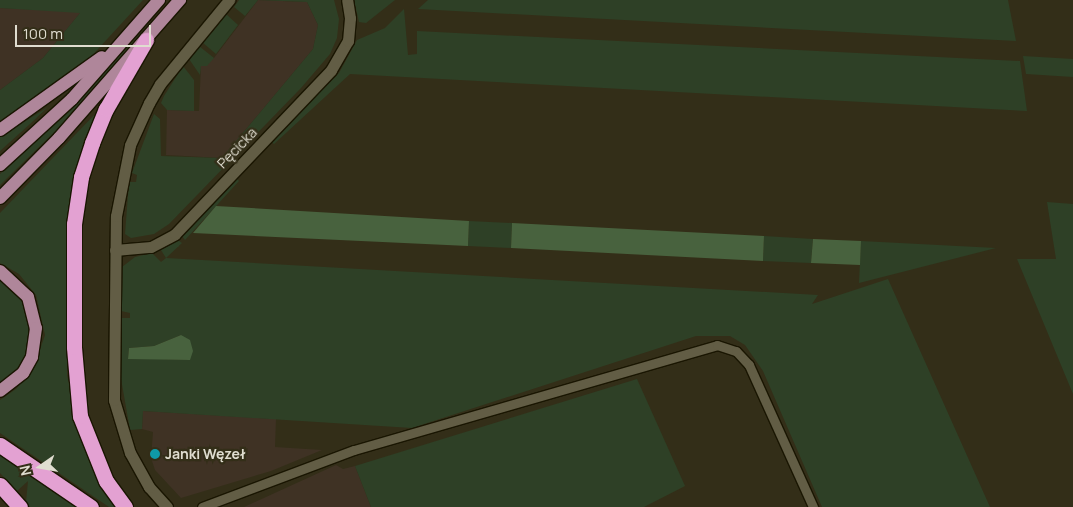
<!DOCTYPE html>
<meta charset="utf-8">
<style>
body{margin:0}
#map{position:relative;width:1073px;height:507px;overflow:hidden;background:#332e18;font-family:Manrope,sans-serif}
div>[style]{position:absolute}
.industrial>*{inset:0;background:#3f3224}
.green>*{inset:0;background:#2e4026}
.forest>*{inset:0;background:#48623e}
.roads{filter:drop-shadow(1px 0 #1a1602) drop-shadow(-1px 0 #1a1602) drop-shadow(0 1px #1a1602) drop-shadow(0 -1px #1a1602)}
.minor>*{height:9px;margin:-4.5px;padding:0 4.5px;transform-origin:4.5px;border-radius:4.5px;background:#625d45}
.tertiary>*{height:11px;margin:-5.5px;padding:0 5.5px;transform-origin:5.5px;border-radius:5.5px;background:#625d45}
.primary>*{height:12px;margin:-6px;padding:0 6px;transform-origin:6px;border-radius:6px;background:#af869a}
.motorway>*{height:15px;margin:-7.5px;padding:0 7.5px;transform-origin:7.5px;border-radius:7.5px;background:#e3a1d2}
.dots>*{width:14px;height:14px;translate:-50% -50%;box-sizing:border-box;border:2px solid #332e18;border-radius:50%}
span{translate:-50% -50%;white-space:nowrap;text-align:center;line-height:1.15;-webkit-text-stroke:4.5px #332e18;paint-order:stroke}
.street-label{font-size:14px;color:#e0ddd0}
.poi-label{font-size:14px;color:#e0ddd0;font-weight:700}
.left{translate:0 -50%;text-align:left}
.north{position:absolute;left:15px;top:442px;width:50px;height:50px;-webkit-text-stroke:4px #332e18;paint-order:stroke;rotate:257deg;font-size:14px;font-weight:700;line-height:20px;text-align:center;color:#e0ddd0}
.north::after{content:'';display:block;margin:auto;width:18px;height:22px;background:#e0ddd0;clip-path:polygon(50% 0,100% 100%,50% 72%,0 100%)}
.scale{position:absolute;left:15px;top:25px;width:136px;height:22px;box-sizing:border-box;border:2px solid #e0ddd0;border-top:0;padding-left:6px;font-size:15px;line-height:18px;white-space:nowrap;color:#e0ddd0;-webkit-text-stroke:4px #332e18;paint-order:stroke}
</style>
<div id="map">
<div class="industrial">
<i style="clip-path:polygon(258px 0,307px 2px,318px 25px,313px 49px,222px 158px,166px 155px,167px 110px,199px 111px,201px 65px,214px 58px)"></i>
<i style="clip-path:polygon(0 8px,81px 12px,43px 58px,0 90px)"></i>
<i style="clip-path:polygon(143px 411px,276px 419px,275px 447px,322px 450px,271px 471px,181px 498px,155px 470px,151px 458px,153px 432px,142px 429px)"></i>
<i style="clip-path:polygon(336px 465px,343px 469px,355px 466px,371px 507px,244px 507px)"></i>
</div>
<div class="green">
<i style="clip-path:polygon(0 0,143px 0,87px 61px,0 121px,0 90px,43px 58px,80px 13px,0 8px)"></i>
<i style="clip-path:polygon(239px 0,334px 0,339px 19px,337px 38px,330px 54px,301px 88px,169px 224px,154px 234px,131px 238px,125px 234px,129px 182px,136px 182px,137px 175px,132px 173px,154px 114px,160px 119px,161px 156px,222px 158px,313px 49px,318px 25px,307px 2px,258px 0,245px 16px,234px 7px)"></i>
<i style="clip-path:polygon(354px 0,395px 0,366px 23px,359px 22px)"></i>
<i style="clip-path:polygon(428px 0,1008px 0,1016px 41px,418px 9px)"></i>
<i style="clip-path:polygon(404px 9px,408px 55px,417px 54px,417px 31px,1020px 61px,1027px 111px,350px 74px,274px 144px,270px 141px,339px 73px,357px 40px,385px 28px)"></i>
<i style="clip-path:polygon(226px 14px,238px 25px,216px 54px,202px 42px)"></i>
<i style="clip-path:polygon(150px 23px,76px 111px,0 185px,0 174px,71px 108px)"></i>
<i style="clip-path:polygon(199px 46px,214px 58px,207px 66px,201px 66px,200px 75px,189px 59px)"></i>
<i style="clip-path:polygon(1023px 56px,1073px 59px,1073px 77px,1026px 74px)"></i>
<i style="clip-path:polygon(183px 66px,194px 80px,194px 111px,167px 110px,161px 103px,164px 96px)"></i>
<i style="clip-path:polygon(48px 107px,30px 124px,0 151px,0 137px)"></i>
<i style="clip-path:polygon(98px 111px,84px 140px,70px 196px,67px 375px,81px 441px,116px 507px,109px 507px,0 433px,0 400px,16px 389px,33px 370px,45px 335px,36px 295px,19px 274px,0 263px,0 213px)"></i>
<i style="clip-path:polygon(235px 177px,239px 181px,185px 240px,182px 236px)"></i>
<i style="clip-path:polygon(1047px 202px,1073px 204px,1073px 394px,1017px 259px,1056px 259px)"></i>
<i style="clip-path:polygon(469px 221px,512px 223px,511px 248px,468px 246px)"></i>
<i style="clip-path:polygon(764px 236px,813px 239px,811px 263px,763px 261px)"></i>
<i style="clip-path:polygon(evenodd,178px 240px,182px 243px,166px 258px,818px 295px,812px 304px,888px 279px,990px 507px,822px 507px,763px 371px,745px 345px,730px 336px,696px 336px,412px 428px,143px 411px,142px 429px,130px 430px,120px 373px,120px 318px,130px 318px,130px 313px,121px 311px,122px 267px,135px 257px,152px 253px,161px 262px,166px 258px,161px 250px,178px 240px,181px 335px,190px 360px,128px 358px,129px 348px,154px 346px,181px 335px)"></i>
<i style="clip-path:polygon(861px 241px,996px 248px,859px 283px)"></i>
<i style="clip-path:polygon(0 278px,16px 291px,26px 307px,30px 327px,25px 356px,17px 369px,0 384px)"></i>
<i style="clip-path:polygon(637px 379px,685px 486px,644px 507px,371px 507px,355px 466px)"></i>
<i style="clip-path:polygon(0 453px,42px 482px,76px 507px,30px 507px,26px 502px,28px 481px,17px 491px,0 473px)"></i>
</div>
<div class="forest">
<i style="clip-path:polygon(216px 206px,469px 221px,468px 246px,193px 233px)"></i>
<i style="clip-path:polygon(512px 223px,764px 236px,763px 261px,511px 248px)"></i>
<i style="clip-path:polygon(813px 239px,861px 241px,860px 265px,811px 263px)"></i>
<i style="clip-path:polygon(181px 335px,190px 340px,193px 351px,190px 360px,128px 359px,129px 348px,154px 346px)"></i>
</div>
<div class="roads">
<div class="minor">
<i style="left:202px;top:507px;width:162px;rotate:-20.6deg"></i>
<i style="left:354px;top:450px;width:378px;rotate:-16.1deg"></i>
<i style="left:717px;top:345px;width:20px;rotate:18deg"></i>
<i style="left:736px;top:351px;width:19px;rotate:47deg"></i>
<i style="left:749px;top:365px;width:156px;rotate:65.7deg"></i>
</div>
<div class="tertiary">
<i style="left:115px;top:250px;width:36px;rotate:-5deg"></i>
<i style="left:151px;top:247px;width:27px;rotate:-28deg"></i>
<i style="left:175px;top:234px;width:226px;rotate:-46.4deg"></i>
<i style="left:331px;top:70px;width:34px;rotate:-60deg"></i>
<i style="left:348px;top:41px;width:23px;rotate:-85deg"></i>
<i style="left:350px;top:18px;width:18px;rotate:-99deg"></i>
<i style="left:167px;top:507px;width:27px;rotate:-132deg"></i>
<i style="left:149px;top:487px;width:39px;rotate:-119deg"></i>
<i style="left:130px;top:453px;width:55px;rotate:-106.8deg"></i>
<i style="left:114px;top:400px;width:184px;rotate:-89.4deg"></i>
<i style="left:116px;top:216px;width:72px;rotate:-78.8deg"></i>
<i style="left:130px;top:145px;width:46px;rotate:-65.7deg"></i>
<i style="left:149px;top:103px;width:22px;rotate:-60deg"></i>
<i style="left:160px;top:84px;width:109px;rotate:-50.6deg"></i>
</div>
<div class="primary">
<i style="left:0;top:130px;width:125px;rotate:-35.6deg"></i>
<i style="left:0;top:165px;width:98px;rotate:-42.5deg"></i>
<i style="left:72px;top:99px;width:132px;rotate:-48.7deg"></i>
<i style="left:0;top:198px;width:84px;rotate:-45.5deg"></i>
<i style="left:59px;top:138px;width:184px;rotate:-48.8deg"></i>
<i style="left:0;top:271px;width:38px;rotate:43deg"></i>
<i style="left:28px;top:297px;width:32px;rotate:76deg"></i>
<i style="left:36px;top:328px;width:29px;rotate:98deg"></i>
<i style="left:32px;top:357px;width:18px;rotate:119deg"></i>
<i style="left:23px;top:373px;width:29px;rotate:142deg"></i>
</div>
<div class="motorway">
<i style="left:0;top:445px;width:110px;rotate:34.3deg"></i>
<i style="left:0;top:485px;width:30px;rotate:48deg"></i>
<i style="left:125px;top:507px;width:32px;rotate:-126deg"></i>
<i style="left:106px;top:481px;width:70px;rotate:-111.8deg"></i>
<i style="left:80px;top:416px;width:69px;rotate:-95deg"></i>
<i style="left:74px;top:347px;width:123px;rotate:-90deg"></i>
<i style="left:74px;top:224px;width:48px;rotate:-81.5deg"></i>
<i style="left:81px;top:177px;width:36px;rotate:-72deg"></i>
<i style="left:92px;top:143px;width:37px;rotate:-68deg"></i>
<i style="left:106px;top:109px;width:80px;rotate:-59.9deg"></i>
</div>
</div>
<div class="dots">
<i style="left:155px;top:454px;background:#0f9aa8"></i>
</div>
<div class="street-label">
<span style="left:237px;top:148px;rotate:-46deg">Pęcicka</span>
</div>
<div class="poi-label">
<span class="left" style="left:165px;top:454px">Janki Węzeł</span>
</div>
<div class="north">N</div>
<div class="scale">100 m</div>
</div>
